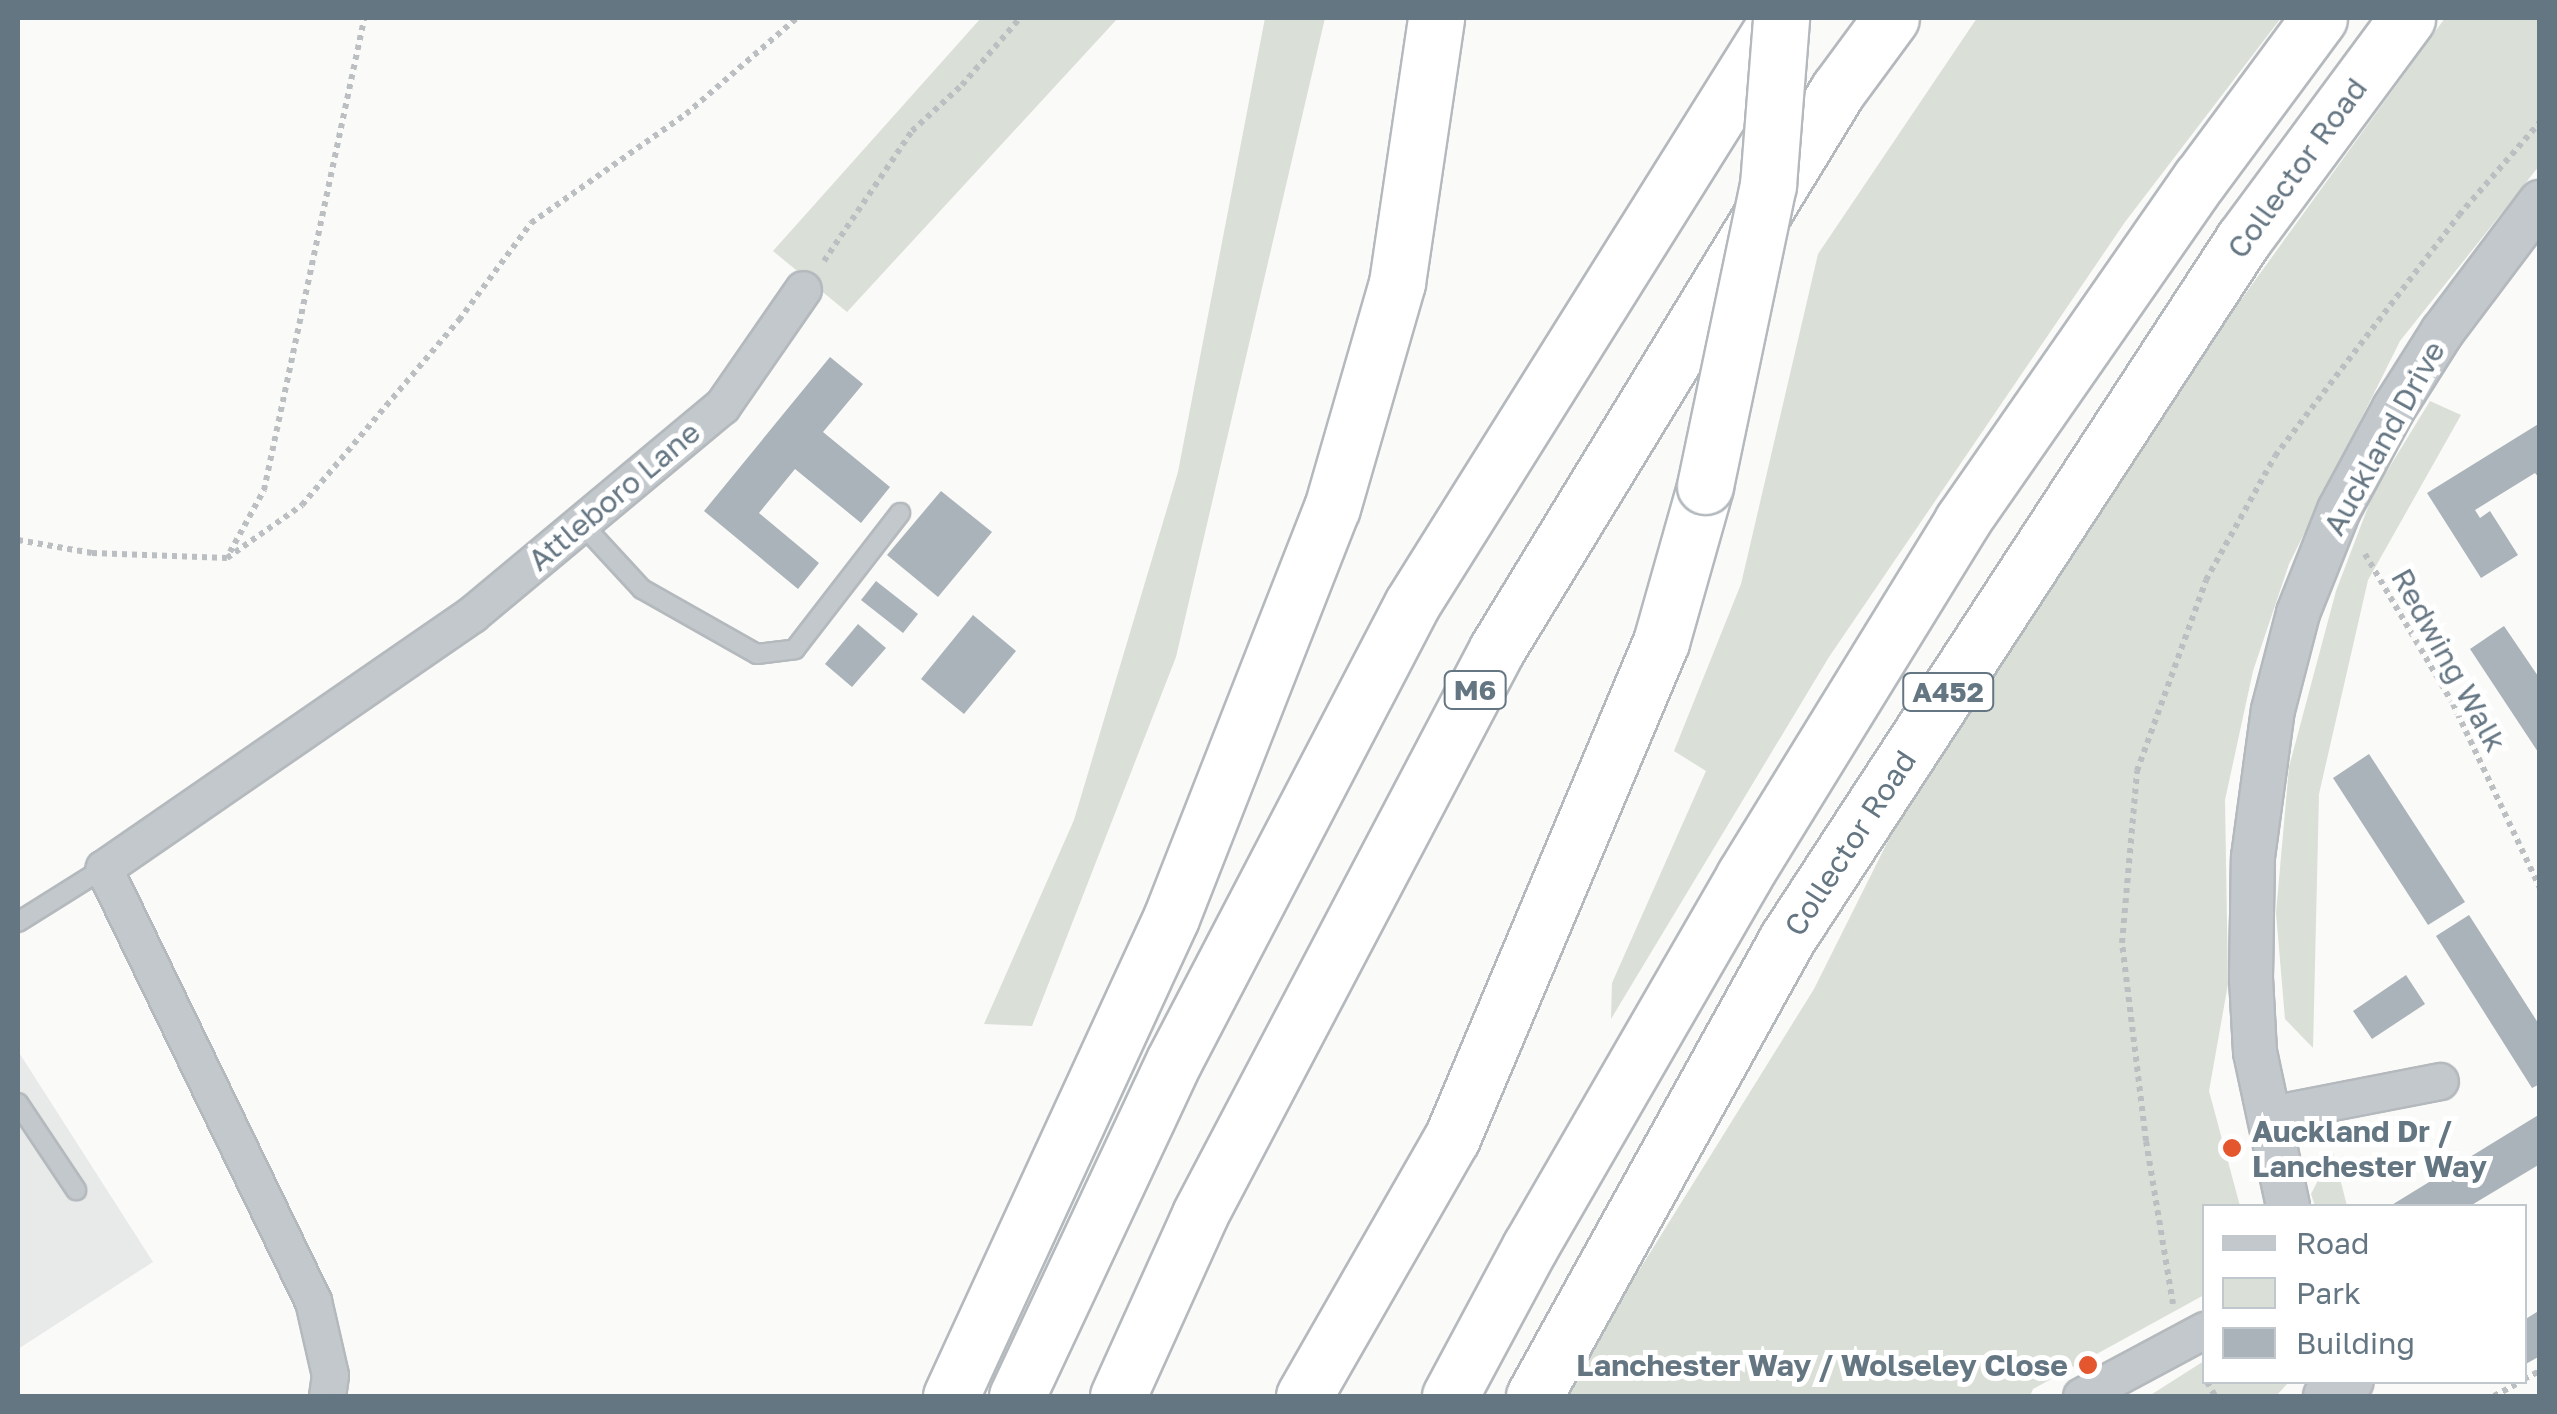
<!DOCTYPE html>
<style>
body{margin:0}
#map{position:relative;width:2557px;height:1414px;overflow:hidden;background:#fafaf8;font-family:"Golos Text",sans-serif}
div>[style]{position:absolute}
.built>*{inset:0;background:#e8e9e9}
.green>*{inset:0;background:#dadfd7}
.building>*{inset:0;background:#aab3b9}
.path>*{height:6px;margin-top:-3px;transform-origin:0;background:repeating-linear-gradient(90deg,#bbbfc2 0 5px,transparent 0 10px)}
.roads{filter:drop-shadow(2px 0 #b4b9bd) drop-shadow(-2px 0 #b4b9bd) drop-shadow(0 2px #b4b9bd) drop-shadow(0 -2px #b4b9bd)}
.service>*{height:18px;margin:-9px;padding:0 9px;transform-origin:9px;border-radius:9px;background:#c3c8cc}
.minor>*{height:35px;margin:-17.5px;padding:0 17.5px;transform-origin:17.5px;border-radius:17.5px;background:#c3c8cc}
.tertiary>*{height:42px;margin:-21px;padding:0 21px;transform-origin:21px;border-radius:21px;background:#c3c8cc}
.trunk>*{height:55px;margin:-27.5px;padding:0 27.5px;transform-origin:27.5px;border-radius:27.5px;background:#fff}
.motorway>*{height:55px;margin:-27.5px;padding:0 27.5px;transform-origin:27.5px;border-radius:27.5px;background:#fff}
.bridges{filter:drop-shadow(2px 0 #b4b9bd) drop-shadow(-2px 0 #b4b9bd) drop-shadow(0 2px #b4b9bd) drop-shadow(0 -2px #b4b9bd)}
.motorway-bridge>*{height:55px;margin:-27.5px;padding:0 27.5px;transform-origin:27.5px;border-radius:27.5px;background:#fff}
.dots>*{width:28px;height:28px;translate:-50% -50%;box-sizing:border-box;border:5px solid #fff;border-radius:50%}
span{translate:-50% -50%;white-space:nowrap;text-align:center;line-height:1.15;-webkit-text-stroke:10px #fff;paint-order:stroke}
.shield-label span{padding:2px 8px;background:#fff;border:2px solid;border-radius:8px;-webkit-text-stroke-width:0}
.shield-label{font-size:28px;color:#657683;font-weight:700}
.street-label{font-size:30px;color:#657683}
.poi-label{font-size:30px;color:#657683;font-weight:700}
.left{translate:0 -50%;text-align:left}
.right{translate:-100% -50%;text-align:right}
.frame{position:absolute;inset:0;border:20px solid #657683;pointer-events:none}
.legend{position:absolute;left:2202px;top:1204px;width:325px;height:180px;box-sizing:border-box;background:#fff;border:2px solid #c1c8cd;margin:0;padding:12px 18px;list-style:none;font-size:30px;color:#657683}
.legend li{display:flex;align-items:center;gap:20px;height:50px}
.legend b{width:50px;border:2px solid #c1c8cd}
</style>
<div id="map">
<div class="built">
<i style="clip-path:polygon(18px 1051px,153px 1262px,18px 1349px)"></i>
</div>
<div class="green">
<i style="clip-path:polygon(981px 18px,1118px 18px,847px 312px,773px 251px)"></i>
<i style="clip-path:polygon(1265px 18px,1325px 18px,1176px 657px,1032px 1026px,984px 1024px,1074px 820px,1178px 472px)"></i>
<i style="clip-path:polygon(1977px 18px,2281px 18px,2125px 222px,1829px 657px,1611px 1019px,1612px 983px,1706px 771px,1674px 751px,1741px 584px,1818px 254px)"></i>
<i style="clip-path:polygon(2445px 18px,2539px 18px,2539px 166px,2400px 341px,2289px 564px,2253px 671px,2225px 800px,2228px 984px,2209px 1091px,2240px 1206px,2204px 1206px,2204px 1295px,2033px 1389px,2030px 1396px,1561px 1396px,1814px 989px,1893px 831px,2201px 355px)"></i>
<i style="clip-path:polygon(2430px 401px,2461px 415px,2368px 580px,2319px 794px,2313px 1048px,2285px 1019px,2276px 913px,2289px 767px,2336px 591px,2373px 494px)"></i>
<i style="clip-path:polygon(2333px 1151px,2347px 1206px,2315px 1206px,2311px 1194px)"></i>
<i style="clip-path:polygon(2204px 1361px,2204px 1382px,2289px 1382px,2276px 1396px,2149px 1396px)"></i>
</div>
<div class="building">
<i style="clip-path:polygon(830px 357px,863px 384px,823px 432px,890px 487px,861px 523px,795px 469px,759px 513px,819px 563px,798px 589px,704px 511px)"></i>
<i style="clip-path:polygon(2540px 423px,2540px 479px,2535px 473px,2475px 510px,2480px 518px,2490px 511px,2518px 555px,2481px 578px,2427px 493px)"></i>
<i style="clip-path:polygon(941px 491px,992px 532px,938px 597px,887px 555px)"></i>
<i style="clip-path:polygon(876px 581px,918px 614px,903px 633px,861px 600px)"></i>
<i style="clip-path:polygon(973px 615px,1016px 651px,964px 714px,921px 679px)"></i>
<i style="clip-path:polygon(858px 624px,886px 648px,852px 687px,825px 664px)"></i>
<i style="clip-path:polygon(2504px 626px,2540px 679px,2540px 755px,2470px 649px)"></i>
<i style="clip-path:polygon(2369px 754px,2465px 902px,2428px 925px,2333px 778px)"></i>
<i style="clip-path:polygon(2469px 915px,2540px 1026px,2540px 1084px,2532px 1088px,2436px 936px)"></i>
<i style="clip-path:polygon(2406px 975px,2425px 1004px,2372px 1039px,2353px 1011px)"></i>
<i style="clip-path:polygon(2540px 1114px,2540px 1164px,2470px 1206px,2390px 1206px)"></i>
<i style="clip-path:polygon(2540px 1310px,2540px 1356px,2524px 1365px,2524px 1320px)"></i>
</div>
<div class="path">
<i style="left:824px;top:261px;width:157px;rotate:-55.9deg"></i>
<i style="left:912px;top:131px;width:68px;rotate:-42.6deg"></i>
<i style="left:962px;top:85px;width:89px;rotate:-49.1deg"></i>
<i style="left:18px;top:540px;width:75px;rotate:10deg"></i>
<i style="left:92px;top:553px;width:135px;rotate:2.1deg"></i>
<i style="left:227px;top:558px;width:92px;rotate:-35.2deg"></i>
<i style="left:302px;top:505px;width:243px;rotate:-49.7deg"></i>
<i style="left:459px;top:320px;width:121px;rotate:-53.4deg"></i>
<i style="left:531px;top:223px;width:189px;rotate:-35.1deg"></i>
<i style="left:686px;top:114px;width:147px;rotate:-40.9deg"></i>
<i style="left:230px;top:552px;width:71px;rotate:-61.3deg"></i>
<i style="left:264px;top:490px;width:482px;rotate:-78deg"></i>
<i style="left:2365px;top:554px;width:174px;rotate:59.6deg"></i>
<i style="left:2453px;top:704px;width:204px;rotate:64.7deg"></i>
<i style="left:2173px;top:1304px;width:165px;rotate:-99.4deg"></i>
<i style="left:2146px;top:1141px;width:199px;rotate:-96.9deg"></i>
<i style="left:2122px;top:943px;width:173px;rotate:-85deg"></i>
<i style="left:2137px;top:771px;width:203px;rotate:-70.1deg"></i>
<i style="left:2206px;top:580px;width:142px;rotate:-60.9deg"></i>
<i style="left:2275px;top:456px;width:303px;rotate:-52.6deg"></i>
<i style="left:2459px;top:215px;width:123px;rotate:-48.9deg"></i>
<i style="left:2524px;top:1379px;width:18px;rotate:-27deg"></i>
<i style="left:2207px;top:1382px;width:16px;rotate:60deg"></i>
<i style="left:2494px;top:1396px;width:30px;rotate:-28deg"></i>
</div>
<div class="roads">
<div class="service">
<i style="left:581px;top:523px;width:90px;rotate:47.3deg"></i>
<i style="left:642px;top:589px;width:132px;rotate:29.5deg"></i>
<i style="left:757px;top:654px;width:38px;rotate:-7deg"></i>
<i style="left:795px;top:649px;width:172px;rotate:-52.3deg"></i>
<i style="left:18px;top:922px;width:102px;rotate:-32.1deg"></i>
<i style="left:18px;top:1103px;width:105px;rotate:56.3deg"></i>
</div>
<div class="minor">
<i style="left:2265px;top:1115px;width:178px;rotate:-11deg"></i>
<i style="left:327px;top:1396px;width:21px;rotate:-82deg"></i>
<i style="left:330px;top:1375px;width:76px;rotate:-102.9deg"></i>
<i style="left:313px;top:1301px;width:481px;rotate:-115.8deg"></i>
<i style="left:104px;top:868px;width:447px;rotate:-34.6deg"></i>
<i style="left:472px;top:614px;width:325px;rotate:-39.8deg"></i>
<i style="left:722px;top:406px;width:142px;rotate:-55.3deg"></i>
<i style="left:2081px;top:1396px;width:140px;rotate:-28.2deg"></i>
</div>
<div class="tertiary">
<i style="left:2288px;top:1206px;width:157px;rotate:-102.1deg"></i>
<i style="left:2255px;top:1052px;width:74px;rotate:-93.1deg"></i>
<i style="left:2251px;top:978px;width:121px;rotate:-89.1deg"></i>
<i style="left:2253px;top:857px;width:148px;rotate:-82.3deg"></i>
<i style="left:2273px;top:710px;width:100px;rotate:-75.5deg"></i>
<i style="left:2298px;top:613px;width:111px;rotate:-68.3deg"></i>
<i style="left:2339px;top:510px;width:116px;rotate:-61.7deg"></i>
<i style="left:2394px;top:408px;width:90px;rotate:-57.7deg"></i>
<i style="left:2442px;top:332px;width:163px;rotate:-53deg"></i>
<i style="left:2325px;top:1396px;width:30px;rotate:-28deg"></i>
</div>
<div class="trunk">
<i style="left:1450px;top:1396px;width:169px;rotate:-61.8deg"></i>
<i style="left:1530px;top:1247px;width:428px;rotate:-60deg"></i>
<i style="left:1744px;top:876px;width:417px;rotate:-58.4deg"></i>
<i style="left:1962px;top:521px;width:417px;rotate:-55.2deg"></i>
<i style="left:2200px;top:179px;width:200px;rotate:-53.5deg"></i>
<i style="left:1534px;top:1396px;width:522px;rotate:-61.03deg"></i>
<i style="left:1787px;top:939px;width:835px;rotate:-56.88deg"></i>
<i style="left:2243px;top:240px;width:276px;rotate:-53.5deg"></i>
</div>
<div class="motorway">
<i style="left:951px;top:1396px;width:526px;rotate:-65.29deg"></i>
<i style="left:1171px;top:918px;width:440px;rotate:-68.6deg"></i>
<i style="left:1332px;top:508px;width:234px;rotate:-73.9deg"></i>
<i style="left:1397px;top:283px;width:268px;rotate:-81.6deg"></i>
<i style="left:1017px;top:1396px;width:370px;rotate:-64.9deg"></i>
<i style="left:1174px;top:1061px;width:515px;rotate:-62.49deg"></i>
<i style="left:1412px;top:604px;width:691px;rotate:-57.94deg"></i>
<i style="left:1118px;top:1396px;width:200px;rotate:-65.7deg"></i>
<i style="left:1200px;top:1214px;width:638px;rotate:-62.27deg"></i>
<i style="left:1497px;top:649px;width:655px;rotate:-58.62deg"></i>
<i style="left:1838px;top:90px;width:89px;rotate:-53.6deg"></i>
<i style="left:1304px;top:1396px;width:297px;rotate:-60.2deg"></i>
<i style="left:1452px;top:1138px;width:538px;rotate:-67.15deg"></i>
<i style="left:1661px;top:642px;width:162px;rotate:-74.2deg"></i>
</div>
</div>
<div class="bridges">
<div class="motorway-bridge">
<i style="left:1705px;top:486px;width:308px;rotate:-78.2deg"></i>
<i style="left:1768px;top:185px;width:168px;rotate:-85.5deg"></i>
</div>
</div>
<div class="dots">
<i style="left:2232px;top:1148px;background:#e4572e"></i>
<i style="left:2088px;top:1365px;background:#e4572e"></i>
</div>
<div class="shield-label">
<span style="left:1475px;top:690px">M6</span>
<span style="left:1948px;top:692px">A452</span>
</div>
<div class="street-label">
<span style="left:2297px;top:168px;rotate:-54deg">Collector Road</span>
<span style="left:2384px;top:438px;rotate:-61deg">Auckland Drive</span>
<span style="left:614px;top:496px;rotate:-40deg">Attleboro Lane</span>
<span style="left:2449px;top:660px;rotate:61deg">Redwing Walk</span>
<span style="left:1850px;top:843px;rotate:-57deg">Collector Road</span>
</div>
<div class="poi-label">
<span class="left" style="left:2252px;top:1148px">Auckland Dr /<br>Lanchester Way</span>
<span class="right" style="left:2068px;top:1365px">Lanchester Way / Wolseley Close</span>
</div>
<div class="frame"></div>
<ul class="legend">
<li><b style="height:12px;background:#c3c8cc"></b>Road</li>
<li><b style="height:28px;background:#dadfd7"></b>Park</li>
<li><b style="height:28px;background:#aab3b9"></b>Building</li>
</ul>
</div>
